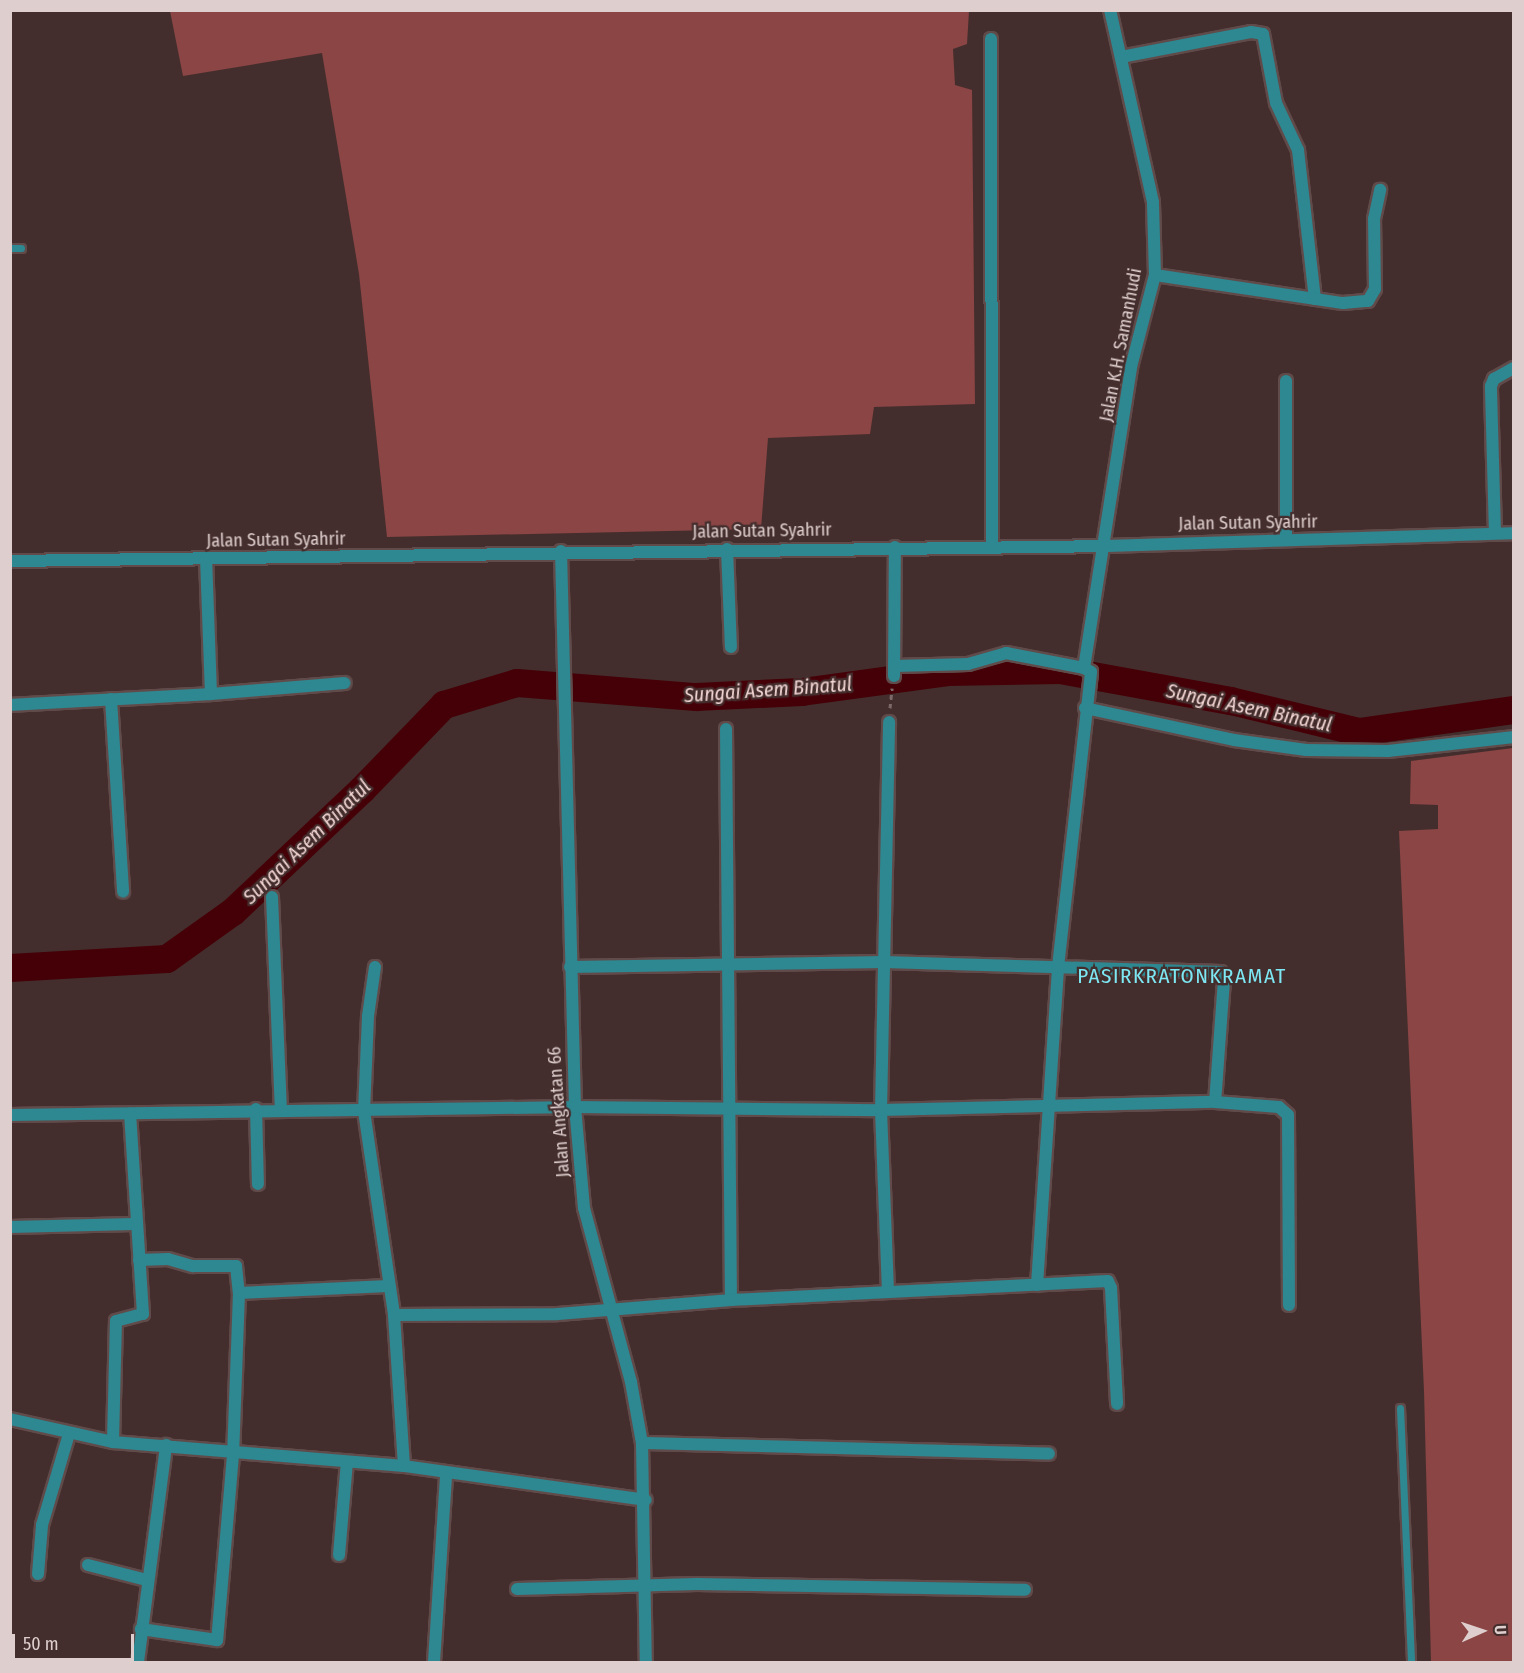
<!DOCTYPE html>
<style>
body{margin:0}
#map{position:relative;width:1524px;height:1673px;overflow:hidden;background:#442e2d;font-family:"Fira Sans Condensed",sans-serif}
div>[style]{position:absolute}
.green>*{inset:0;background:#8a4544}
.river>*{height:28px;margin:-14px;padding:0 14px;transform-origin:14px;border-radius:14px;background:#450007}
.path>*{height:3px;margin-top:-1.5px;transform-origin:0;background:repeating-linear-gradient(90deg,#7c6968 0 4.5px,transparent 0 9px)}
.roads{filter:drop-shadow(2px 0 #604b4a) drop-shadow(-2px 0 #604b4a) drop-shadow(0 2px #604b4a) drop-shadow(0 -2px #604b4a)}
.service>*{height:7px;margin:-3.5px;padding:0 3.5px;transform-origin:3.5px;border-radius:3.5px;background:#2d8891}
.minor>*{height:12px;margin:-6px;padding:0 6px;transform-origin:6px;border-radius:6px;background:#2d8891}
span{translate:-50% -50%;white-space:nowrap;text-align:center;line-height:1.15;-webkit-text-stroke:4.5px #442e2d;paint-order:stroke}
.street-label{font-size:18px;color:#decfce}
.water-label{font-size:20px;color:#f2d6d4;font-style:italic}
.quarter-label{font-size:21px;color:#7de8f3;letter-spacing:1.5px}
.frame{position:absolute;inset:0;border:12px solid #decfce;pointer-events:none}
.north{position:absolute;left:1452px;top:1601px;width:60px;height:60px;-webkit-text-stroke:4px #442e2d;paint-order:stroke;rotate:87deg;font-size:16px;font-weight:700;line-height:24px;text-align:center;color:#decfce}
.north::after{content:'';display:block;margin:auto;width:21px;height:27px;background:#decfce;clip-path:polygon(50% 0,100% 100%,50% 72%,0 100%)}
.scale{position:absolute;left:12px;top:1634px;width:122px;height:27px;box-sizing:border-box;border:3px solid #decfce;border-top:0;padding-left:8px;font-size:18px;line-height:21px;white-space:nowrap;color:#decfce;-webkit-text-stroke:4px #442e2d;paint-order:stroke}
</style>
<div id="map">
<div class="green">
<i style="clip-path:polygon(170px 11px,969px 11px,967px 44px,953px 49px,955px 85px,972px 90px,975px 404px,874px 407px,870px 434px,768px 438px,761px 529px,387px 537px,359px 274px,322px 53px,183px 76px)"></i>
<i style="clip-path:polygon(1513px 748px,1513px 1662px,1431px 1662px,1424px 1391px,1399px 831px,1438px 829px,1438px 805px,1410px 804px,1411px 761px)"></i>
</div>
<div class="river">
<i style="left:10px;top:968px;width:157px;rotate:-3.3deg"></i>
<i style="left:167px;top:959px;width:81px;rotate:-35.5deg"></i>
<i style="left:233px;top:912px;width:178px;rotate:-43.4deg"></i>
<i style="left:362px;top:790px;width:118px;rotate:-46deg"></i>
<i style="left:444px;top:705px;width:76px;rotate:-16.8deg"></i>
<i style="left:517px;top:683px;width:180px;rotate:4.5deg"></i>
<i style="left:696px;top:697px;width:106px;rotate:-2.7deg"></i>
<i style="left:802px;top:692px;width:147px;rotate:-7.8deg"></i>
<i style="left:948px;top:672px;width:112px;rotate:-1deg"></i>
<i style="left:1060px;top:670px;width:174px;rotate:10.3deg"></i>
<i style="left:1231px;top:701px;width:132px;rotate:13.6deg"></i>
<i style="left:1359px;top:732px;width:157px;rotate:-8.1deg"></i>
</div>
<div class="path">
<i style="left:890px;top:708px;width:20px;rotate:-84deg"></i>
</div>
<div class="roads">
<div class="service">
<i style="left:10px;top:248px;width:11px"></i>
<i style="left:1400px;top:1408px;width:254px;rotate:87.5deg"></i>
</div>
<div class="minor">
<i style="left:991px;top:39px;width:508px;rotate:89.89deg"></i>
<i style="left:1121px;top:57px;width:132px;rotate:-10.9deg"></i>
<i style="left:1251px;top:32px;width:12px;rotate:9deg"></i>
<i style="left:1263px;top:34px;width:70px;rotate:79.3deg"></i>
<i style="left:1276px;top:103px;width:52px;rotate:64.9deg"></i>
<i style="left:1298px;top:150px;width:150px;rotate:83.5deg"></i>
<i style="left:1155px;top:275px;width:190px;rotate:8.5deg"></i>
<i style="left:1343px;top:303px;width:25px;rotate:-5deg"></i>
<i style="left:1368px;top:301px;width:14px;rotate:-60deg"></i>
<i style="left:1375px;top:289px;width:70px;rotate:-90.8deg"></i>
<i style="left:1374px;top:219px;width:30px;rotate:-78deg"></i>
<i style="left:1495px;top:533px;width:147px;rotate:-91.6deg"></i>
<i style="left:1491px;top:386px;width:8px;rotate:-67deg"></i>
<i style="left:1494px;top:379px;width:23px;rotate:-29deg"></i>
<i style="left:1286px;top:539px;width:158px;rotate:-90deg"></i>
<i style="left:727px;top:549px;width:98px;rotate:87.7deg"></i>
<i style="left:561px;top:551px;width:556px;rotate:88.56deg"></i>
<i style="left:575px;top:1107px;width:101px;rotate:84.9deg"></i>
<i style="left:584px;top:1208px;width:180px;rotate:74.9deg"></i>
<i style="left:631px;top:1382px;width:62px;rotate:79.8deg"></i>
<i style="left:642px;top:1443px;width:219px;rotate:89deg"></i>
<i style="left:10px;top:561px;width:1095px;rotate:-0.78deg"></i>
<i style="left:1105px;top:546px;width:409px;rotate:-1.8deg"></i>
<i style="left:894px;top:666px;width:74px;rotate:-1.5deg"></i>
<i style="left:968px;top:664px;width:40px;rotate:-16deg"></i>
<i style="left:1006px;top:653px;width:79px;rotate:10.9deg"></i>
<i style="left:894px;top:676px;width:129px;rotate:-89.6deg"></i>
<i style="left:211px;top:694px;width:134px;rotate:-4.7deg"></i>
<i style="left:111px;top:699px;width:193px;rotate:86.4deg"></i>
<i style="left:10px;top:705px;width:201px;rotate:-3.1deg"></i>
<i style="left:211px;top:694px;width:134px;rotate:-92.1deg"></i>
<i style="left:1085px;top:708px;width:152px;rotate:12.1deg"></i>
<i style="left:1234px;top:740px;width:73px;rotate:7.9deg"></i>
<i style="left:1306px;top:750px;width:82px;rotate:0.7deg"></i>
<i style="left:1388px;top:751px;width:127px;rotate:-6.3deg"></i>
<i style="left:726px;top:729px;width:571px;rotate:89.5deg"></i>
<i style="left:272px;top:897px;width:213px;rotate:87.6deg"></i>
<i style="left:375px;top:967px;width:49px;rotate:98.1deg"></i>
<i style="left:368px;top:1016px;width:95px;rotate:92.4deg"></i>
<i style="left:364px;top:1111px;width:206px;rotate:81.6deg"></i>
<i style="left:394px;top:1315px;width:151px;rotate:86.2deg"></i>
<i style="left:570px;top:967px;width:314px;rotate:-0.9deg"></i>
<i style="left:884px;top:962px;width:337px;rotate:1.7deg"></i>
<i style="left:1221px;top:972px;width:9px;rotate:69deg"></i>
<i style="left:1224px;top:980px;width:122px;rotate:94.2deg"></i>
<i style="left:256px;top:1109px;width:75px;rotate:88.5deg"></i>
<i style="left:10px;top:1115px;width:565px;rotate:-0.81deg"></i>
<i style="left:575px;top:1107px;width:306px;rotate:0.6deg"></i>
<i style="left:881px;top:1110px;width:334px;rotate:-1.4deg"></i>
<i style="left:1215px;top:1102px;width:64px;rotate:4.5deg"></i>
<i style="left:1279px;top:1107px;width:12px;rotate:42deg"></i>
<i style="left:1288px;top:1115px;width:190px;rotate:89.7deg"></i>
<i style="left:10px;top:1227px;width:124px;rotate:-1.4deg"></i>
<i style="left:139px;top:1260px;width:29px;rotate:-2deg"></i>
<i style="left:168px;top:1259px;width:26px;rotate:16deg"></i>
<i style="left:193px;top:1266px;width:43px"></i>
<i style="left:236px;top:1266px;width:27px;rotate:84deg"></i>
<i style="left:239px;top:1293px;width:162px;rotate:92.1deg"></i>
<i style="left:233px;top:1455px;width:186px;rotate:94.9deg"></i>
<i style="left:217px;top:1640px;width:77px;rotate:-171.8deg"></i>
<i style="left:1037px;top:1285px;width:319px;rotate:-86.2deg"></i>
<i style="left:1058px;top:967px;width:297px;rotate:-83.6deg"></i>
<i style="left:1091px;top:672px;width:8px;rotate:-150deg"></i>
<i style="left:1084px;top:668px;width:305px;rotate:-81.1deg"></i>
<i style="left:1131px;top:367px;width:95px;rotate:-75.4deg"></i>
<i style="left:1155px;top:275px;width:73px;rotate:-91.6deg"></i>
<i style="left:1153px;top:202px;width:197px;rotate:-102.6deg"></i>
<i style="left:888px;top:1292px;width:182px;rotate:-92.2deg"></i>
<i style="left:881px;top:1110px;width:388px;rotate:-88.8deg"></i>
<i style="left:239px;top:1293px;width:149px;rotate:-2.7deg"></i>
<i style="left:394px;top:1315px;width:164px;rotate:-0.3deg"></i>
<i style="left:558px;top:1314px;width:174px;rotate:-4.6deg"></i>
<i style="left:731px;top:1300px;width:377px;rotate:-2.9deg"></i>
<i style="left:1108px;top:1281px;width:8px;rotate:67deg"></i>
<i style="left:1111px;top:1288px;width:116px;rotate:87deg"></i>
<i style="left:10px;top:1419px;width:106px;rotate:12.6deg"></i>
<i style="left:113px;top:1442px;width:292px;rotate:4.7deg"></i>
<i style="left:404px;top:1466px;width:244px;rotate:8deg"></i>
<i style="left:113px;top:1442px;width:121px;rotate:-88.6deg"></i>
<i style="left:116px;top:1321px;width:28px;rotate:-15deg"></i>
<i style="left:143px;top:1314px;width:201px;rotate:-93.7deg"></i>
<i style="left:642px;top:1443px;width:407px;rotate:1.5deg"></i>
<i style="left:339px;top:1555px;width:93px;rotate:-85.1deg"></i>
<i style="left:88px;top:1565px;width:61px;rotate:14.3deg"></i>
<i style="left:38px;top:1574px;width:49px;rotate:-85.3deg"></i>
<i style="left:42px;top:1525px;width:95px;rotate:-73.5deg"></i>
<i style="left:517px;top:1589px;width:180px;rotate:-1.6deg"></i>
<i style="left:697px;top:1584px;width:328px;rotate:1deg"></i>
<i style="left:138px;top:1662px;width:219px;rotate:-82.6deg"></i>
<i style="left:434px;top:1662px;width:188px;rotate:-86.3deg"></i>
</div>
</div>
<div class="street-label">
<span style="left:1121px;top:345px;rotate:-79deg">Jalan K.H. Samanhudi</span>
<span style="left:1248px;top:523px;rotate:-1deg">Jalan Sutan Syahrir</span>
<span style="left:762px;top:531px;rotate:-1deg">Jalan Sutan Syahrir</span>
<span style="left:276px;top:540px;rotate:-1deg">Jalan Sutan Syahrir</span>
<span style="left:559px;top:1112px;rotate:-94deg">Jalan Angkatan 66</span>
</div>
<div class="water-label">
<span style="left:768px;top:690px;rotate:-4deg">Sungai Asem Binatul</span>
<span style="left:1249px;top:708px;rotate:12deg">Sungai Asem Binatul</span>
<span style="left:307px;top:842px;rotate:-44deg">Sungai Asem Binatul</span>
</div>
<div class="quarter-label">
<span style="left:1182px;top:976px">PASIRKRATONKRAMAT</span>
</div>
<div class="frame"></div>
<div class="north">U</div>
<div class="scale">50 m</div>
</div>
